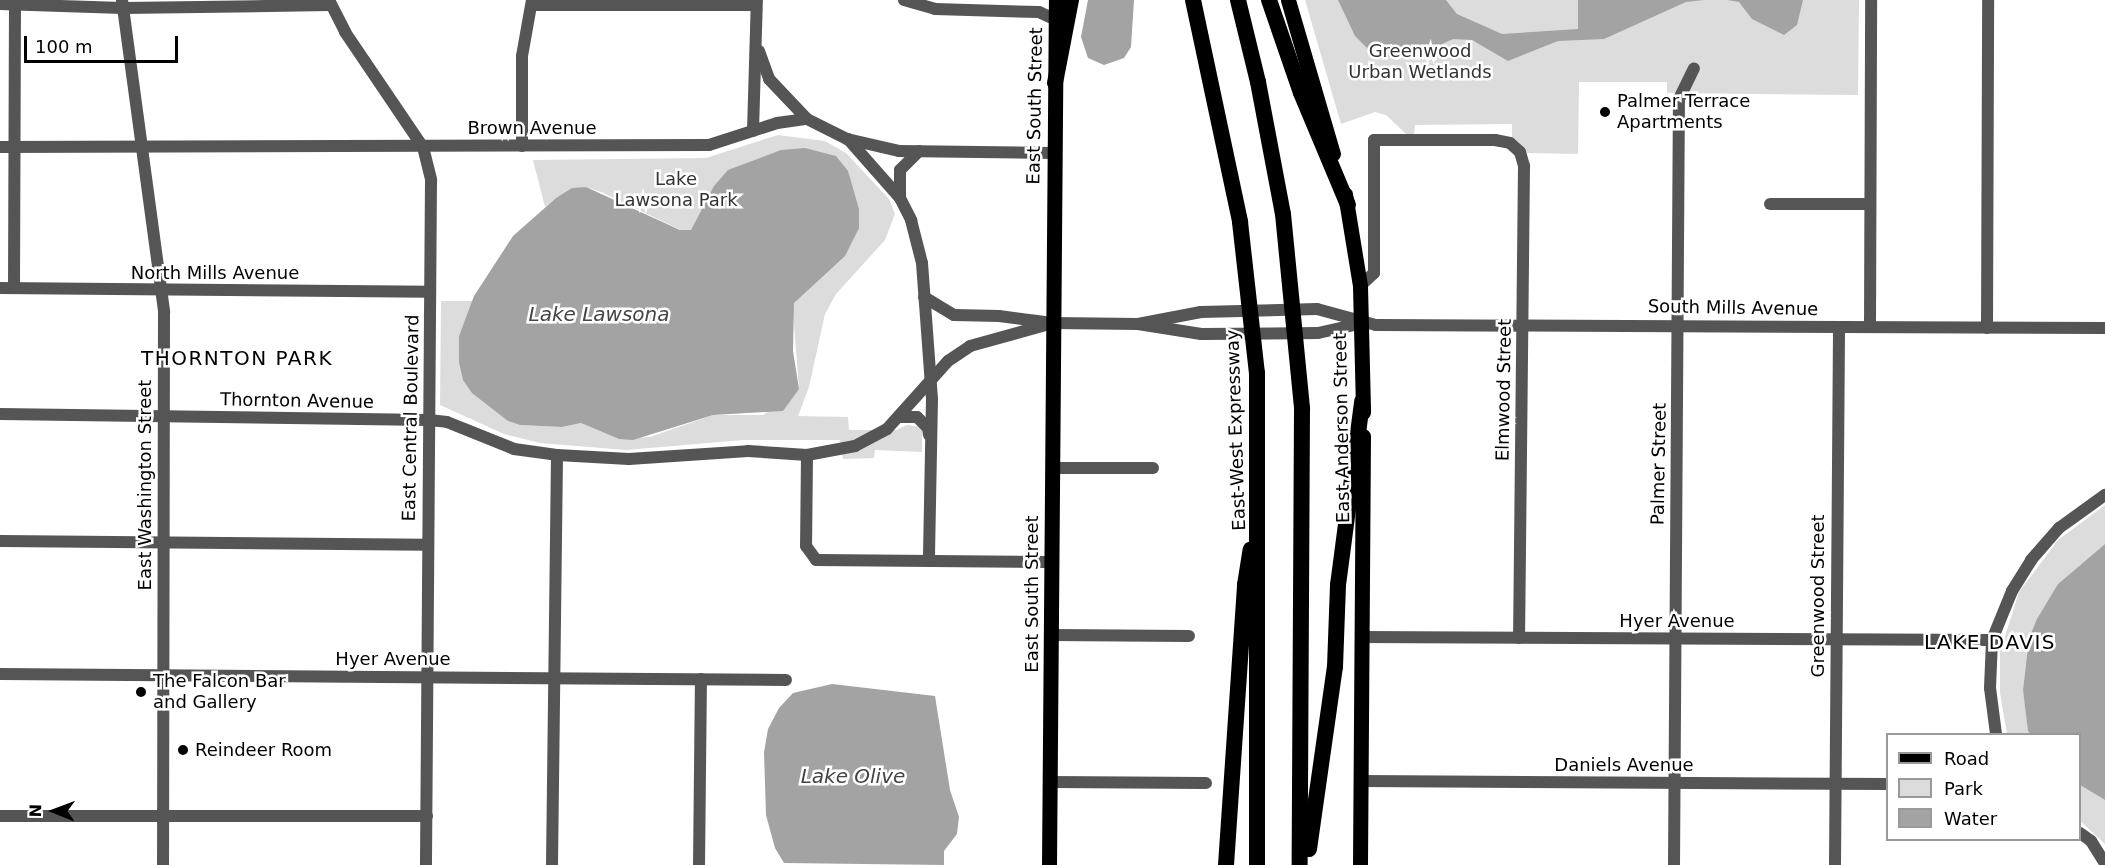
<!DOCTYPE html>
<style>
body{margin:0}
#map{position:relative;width:2105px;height:865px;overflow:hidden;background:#fff;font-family:"DejaVu Sans",sans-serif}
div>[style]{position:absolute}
.green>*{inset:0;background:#dcdcdc}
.water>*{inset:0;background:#a3a3a3}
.minor>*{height:12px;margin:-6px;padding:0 6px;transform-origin:6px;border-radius:6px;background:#555}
.major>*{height:15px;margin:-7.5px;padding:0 7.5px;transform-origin:7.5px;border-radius:7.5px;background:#000}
.highway>*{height:16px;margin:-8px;padding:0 8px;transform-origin:8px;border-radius:8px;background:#000}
.dots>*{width:16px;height:16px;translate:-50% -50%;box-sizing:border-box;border:3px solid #fff;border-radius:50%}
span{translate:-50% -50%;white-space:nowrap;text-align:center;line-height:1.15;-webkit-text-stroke:5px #fff;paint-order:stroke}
.park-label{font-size:18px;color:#333}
.poi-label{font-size:18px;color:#000}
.left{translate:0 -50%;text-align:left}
.street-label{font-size:18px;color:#000}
.water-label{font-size:20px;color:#444;font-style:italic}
.neighbourhood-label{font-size:20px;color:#000;letter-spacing:1.5px}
.legend{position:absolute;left:1886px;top:733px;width:195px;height:108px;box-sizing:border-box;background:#fff;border:2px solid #999;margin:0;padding:8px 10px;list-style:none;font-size:18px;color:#000}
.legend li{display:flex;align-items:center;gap:12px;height:30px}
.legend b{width:30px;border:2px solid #999}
.north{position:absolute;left:24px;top:781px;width:60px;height:60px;-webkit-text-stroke:4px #fff;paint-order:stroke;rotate:271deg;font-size:16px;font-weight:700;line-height:24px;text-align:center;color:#000}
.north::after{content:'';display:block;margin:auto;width:21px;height:27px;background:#000;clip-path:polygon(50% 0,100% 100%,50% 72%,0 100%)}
.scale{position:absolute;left:24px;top:36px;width:154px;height:27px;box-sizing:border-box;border:3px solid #000;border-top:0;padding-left:8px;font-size:18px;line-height:21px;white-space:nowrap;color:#000;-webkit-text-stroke:4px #fff;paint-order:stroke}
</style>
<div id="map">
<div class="green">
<i style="clip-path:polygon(1305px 0,1859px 0,1858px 95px,1667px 93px,1667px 82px,1579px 82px,1578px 154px,1527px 153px,1512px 137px,1512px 124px,1415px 125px,1414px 134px,1406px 134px,1386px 115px,1375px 112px,1341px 124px)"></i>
<i style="clip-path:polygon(778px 135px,825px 141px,846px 153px,889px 199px,895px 214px,885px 240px,836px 294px,825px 314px,809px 387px,798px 416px,848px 417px,849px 430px,896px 430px,907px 425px,922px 427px,922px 452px,875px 450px,874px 458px,843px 459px,840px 440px,743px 440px,626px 450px,540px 443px,504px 434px,440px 405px,441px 301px,473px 301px,459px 336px,491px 406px,508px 421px,520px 425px,562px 427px,581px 423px,619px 439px,650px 437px,713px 415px,763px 415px,799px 389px,793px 311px,794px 303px,809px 287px,697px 221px,691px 230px,681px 230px,601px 192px,586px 187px,556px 198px,545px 207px,533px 160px,706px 158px)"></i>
<i style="clip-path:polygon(2105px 505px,2105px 544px,2058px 584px,2029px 638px,2023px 690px,2031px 734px,2007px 734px,2000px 693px,2000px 652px,2019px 592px,2058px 540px)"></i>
<i style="clip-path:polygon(2080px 785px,2105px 800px,2105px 844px,2080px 821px)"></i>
</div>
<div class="water">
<i style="clip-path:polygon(1088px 0,1134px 0,1131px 47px,1124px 58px,1104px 65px,1088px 58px,1081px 37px)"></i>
<i style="clip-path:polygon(1338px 0,1446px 0,1457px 14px,1502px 34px,1578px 29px,1578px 0,1704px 0,1686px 2px,1604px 39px,1558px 41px,1508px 61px,1472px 40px,1453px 39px,1423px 53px,1397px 58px,1372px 53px,1355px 36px)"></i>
<i style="clip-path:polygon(1727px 0,1803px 0,1797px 25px,1784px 35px,1752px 19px,1739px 2px)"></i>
<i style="clip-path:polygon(805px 148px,836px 156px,848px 171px,859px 209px,859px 228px,845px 256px,794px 303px,793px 351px,799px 389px,783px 411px,713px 415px,633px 440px,619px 439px,581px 423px,562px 427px,520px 425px,508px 421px,472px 393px,463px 380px,459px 362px,459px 336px,474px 296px,513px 236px,556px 198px,572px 188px,586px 187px,680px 230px,691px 230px,714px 186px,728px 170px,781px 150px)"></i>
<i style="clip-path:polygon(2105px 544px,2105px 800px,2080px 785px,2080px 734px,2031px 734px,2028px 731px,2023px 690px,2029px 638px,2037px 619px,2058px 584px)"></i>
<i style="clip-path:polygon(832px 684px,935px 696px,950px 790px,959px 817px,957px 834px,944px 851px,944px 865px,784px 863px,775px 848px,766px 815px,764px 752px,768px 729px,779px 708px,793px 693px)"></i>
</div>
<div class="minor">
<i style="left:122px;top:0;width:315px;rotate:82.3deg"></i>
<i style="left:164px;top:312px;width:553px;rotate:90.1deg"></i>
<i style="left:329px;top:0;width:36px;rotate:63deg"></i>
<i style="left:345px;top:32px;width:139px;rotate:55.9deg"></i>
<i style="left:423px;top:147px;width:34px;rotate:76deg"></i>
<i style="left:431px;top:180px;width:685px;rotate:90.42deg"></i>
<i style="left:904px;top:0;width:32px;rotate:16deg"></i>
<i style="left:935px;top:9px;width:104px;rotate:1.7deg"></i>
<i style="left:1039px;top:12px;width:19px;rotate:25deg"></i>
<i style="left:0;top:4px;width:123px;rotate:1.9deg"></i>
<i style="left:123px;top:8px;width:207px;rotate:-0.8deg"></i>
<i style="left:532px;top:5px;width:223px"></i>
<i style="left:759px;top:51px;width:30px;rotate:70deg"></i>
<i style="left:769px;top:79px;width:55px;rotate:46.5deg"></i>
<i style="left:753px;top:131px;width:131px;rotate:-88.3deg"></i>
<i style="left:848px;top:139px;width:79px;rotate:48.6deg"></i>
<i style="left:900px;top:198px;width:25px;rotate:63deg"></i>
<i style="left:911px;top:220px;width:44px;rotate:75.7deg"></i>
<i style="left:922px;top:263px;width:136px;rotate:85.8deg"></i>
<i style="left:932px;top:399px;width:161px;rotate:91.1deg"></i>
<i style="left:522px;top:146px;width:90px;rotate:-90deg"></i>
<i style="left:522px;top:56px;width:57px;rotate:-79.9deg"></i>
<i style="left:0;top:147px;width:709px;rotate:-0.16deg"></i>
<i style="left:709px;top:145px;width:71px;rotate:-17.9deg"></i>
<i style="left:777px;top:123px;width:30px;rotate:-8deg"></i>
<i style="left:807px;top:119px;width:45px;rotate:26.6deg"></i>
<i style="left:847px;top:139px;width:53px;rotate:13deg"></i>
<i style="left:899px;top:151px;width:155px;rotate:0.7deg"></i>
<i style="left:900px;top:198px;width:28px;rotate:-90deg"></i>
<i style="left:900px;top:170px;width:27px;rotate:-45deg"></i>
<i style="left:1770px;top:204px;width:99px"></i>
<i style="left:1360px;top:286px;width:19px;rotate:-43deg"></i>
<i style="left:1374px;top:273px;width:133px;rotate:-90deg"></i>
<i style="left:1374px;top:140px;width:121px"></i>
<i style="left:1495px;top:140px;width:15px;rotate:11deg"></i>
<i style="left:1510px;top:143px;width:13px;rotate:42deg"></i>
<i style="left:1520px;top:152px;width:15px;rotate:74deg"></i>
<i style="left:1524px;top:166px;width:472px;rotate:90.6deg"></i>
<i style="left:0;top:288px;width:430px;rotate:0.5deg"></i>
<i style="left:14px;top:288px;width:284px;rotate:-89.8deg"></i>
<i style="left:924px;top:297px;width:35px;rotate:31deg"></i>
<i style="left:954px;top:315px;width:45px;rotate:1.3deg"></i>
<i style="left:999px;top:316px;width:54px;rotate:7.4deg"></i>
<i style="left:1053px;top:323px;width:85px;rotate:0.7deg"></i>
<i style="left:1138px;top:324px;width:64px;rotate:9deg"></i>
<i style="left:1201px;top:334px;width:117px;rotate:-0.5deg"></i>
<i style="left:1318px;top:333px;width:42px;rotate:-12.4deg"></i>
<i style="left:1138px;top:324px;width:64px;rotate:-10.8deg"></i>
<i style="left:1201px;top:312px;width:116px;rotate:-1.5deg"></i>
<i style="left:1317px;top:309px;width:61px;rotate:15.2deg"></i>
<i style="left:1376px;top:325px;width:729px;rotate:0.24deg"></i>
<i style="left:1870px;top:327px;width:327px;rotate:-89.8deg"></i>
<i style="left:1987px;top:328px;width:328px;rotate:-89.8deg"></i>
<i style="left:0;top:414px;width:429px;rotate:0.8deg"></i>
<i style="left:429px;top:420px;width:18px;rotate:6deg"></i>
<i style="left:447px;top:422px;width:72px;rotate:21.9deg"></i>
<i style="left:514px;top:449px;width:43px;rotate:7.9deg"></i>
<i style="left:557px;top:455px;width:72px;rotate:3.2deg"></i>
<i style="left:629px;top:459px;width:119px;rotate:-3.8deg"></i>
<i style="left:748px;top:451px;width:59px;rotate:3.9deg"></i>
<i style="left:807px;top:455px;width:49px;rotate:-10.6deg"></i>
<i style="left:855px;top:446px;width:36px;rotate:-28deg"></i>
<i style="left:887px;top:429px;width:91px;rotate:-48.1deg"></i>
<i style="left:948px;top:361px;width:27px;rotate:-34deg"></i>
<i style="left:970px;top:346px;width:86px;rotate:-15.5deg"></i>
<i style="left:900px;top:417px;width:17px"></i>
<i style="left:917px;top:417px;width:16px;rotate:45deg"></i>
<i style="left:928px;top:428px;width:7px;rotate:82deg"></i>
<i style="left:807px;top:455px;width:91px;rotate:90.6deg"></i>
<i style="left:806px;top:546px;width:17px;rotate:54deg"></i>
<i style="left:816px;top:560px;width:236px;rotate:0.5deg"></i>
<i style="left:1052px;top:468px;width:101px"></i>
<i style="left:0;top:541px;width:427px;rotate:0.5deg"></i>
<i style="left:1051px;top:635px;width:138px;rotate:0.4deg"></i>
<i style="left:1361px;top:637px;width:631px;rotate:0.27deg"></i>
<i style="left:0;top:674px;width:786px;rotate:0.44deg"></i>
<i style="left:1996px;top:734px;width:46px;rotate:-97.4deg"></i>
<i style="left:1990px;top:688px;width:48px;rotate:-87.6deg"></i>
<i style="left:1992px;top:640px;width:53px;rotate:-67.8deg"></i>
<i style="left:2012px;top:591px;width:36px;rotate:-58deg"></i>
<i style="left:2031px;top:560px;width:43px;rotate:-48.8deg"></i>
<i style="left:2059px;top:528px;width:57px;rotate:-35.7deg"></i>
<i style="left:1360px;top:781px;width:528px;rotate:0.33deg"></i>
<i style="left:1050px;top:782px;width:156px;rotate:0.4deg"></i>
<i style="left:0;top:816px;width:427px"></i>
<i style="left:2080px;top:833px;width:14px;rotate:36deg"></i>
<i style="left:2091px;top:841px;width:26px;rotate:58deg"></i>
<i style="left:552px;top:865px;width:410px;rotate:-89.3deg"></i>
<i style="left:699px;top:865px;width:186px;rotate:-89.4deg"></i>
<i style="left:1674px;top:865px;width:766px;rotate:-89.63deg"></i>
<i style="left:1679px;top:99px;width:34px;rotate:-64deg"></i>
<i style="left:1835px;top:865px;width:538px;rotate:-89.57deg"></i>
</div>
<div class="major">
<i style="left:1288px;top:0;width:160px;rotate:73.7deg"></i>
<i style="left:1345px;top:194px;width:93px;rotate:80.7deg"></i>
<i style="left:1360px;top:286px;width:126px;rotate:88.6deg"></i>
<i style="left:1049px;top:865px;width:865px;rotate:-89.54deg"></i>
<i style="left:1360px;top:865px;width:429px;rotate:-89.6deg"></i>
</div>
<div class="highway">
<i style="left:1193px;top:0;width:227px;rotate:78deg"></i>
<i style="left:1240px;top:222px;width:152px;rotate:83.6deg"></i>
<i style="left:1257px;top:373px;width:492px;rotate:90deg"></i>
<i style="left:1238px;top:0;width:84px;rotate:76.3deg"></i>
<i style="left:1258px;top:82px;width:134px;rotate:79.3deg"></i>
<i style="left:1283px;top:214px;width:196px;rotate:84.4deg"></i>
<i style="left:1302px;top:409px;width:456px;rotate:90.3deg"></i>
<i style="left:1269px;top:0;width:98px;rotate:71deg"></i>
<i style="left:1301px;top:93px;width:121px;rotate:67.2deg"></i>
<i style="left:1055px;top:83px;width:85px;rotate:-79.1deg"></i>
<i style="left:1309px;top:849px;width:184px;rotate:-81.9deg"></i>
<i style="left:1335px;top:667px;width:82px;rotate:-87.9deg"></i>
<i style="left:1338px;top:585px;width:185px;rotate:-82.5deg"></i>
<i style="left:1226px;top:865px;width:281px;rotate:-86.1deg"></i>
<i style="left:1245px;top:585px;width:36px;rotate:-81deg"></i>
</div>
<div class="dots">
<i style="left:1605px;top:112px;background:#000"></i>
<i style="left:141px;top:692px;background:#000"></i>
<i style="left:183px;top:750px;background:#000"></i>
</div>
<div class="park-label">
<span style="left:1420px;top:62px">Greenwood<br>Urban Wetlands</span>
<span style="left:676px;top:190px">Lake<br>Lawsona Park</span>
</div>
<div class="poi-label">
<span class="left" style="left:1617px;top:112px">Palmer Terrace<br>Apartments</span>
<span class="left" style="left:153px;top:692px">The Falcon Bar<br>and Gallery</span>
<span class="left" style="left:195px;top:750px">Reindeer Room</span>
</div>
<div class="street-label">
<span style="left:1035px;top:106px;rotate:-89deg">East South Street</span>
<span style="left:532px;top:128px">Brown Avenue</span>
<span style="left:215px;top:273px">North Mills Avenue</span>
<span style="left:1733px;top:308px;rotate:1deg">South Mills Avenue</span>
<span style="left:1504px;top:390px;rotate:-89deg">Elmwood Street</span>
<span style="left:297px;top:401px;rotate:1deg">Thornton Avenue</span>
<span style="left:411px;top:418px;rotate:-89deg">East Central Boulevard</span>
<span style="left:1342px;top:428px;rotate:-91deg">East Anderson Street</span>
<span style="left:1236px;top:430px;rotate:-92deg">East-West Expressway</span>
<span style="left:1659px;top:464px;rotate:-89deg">Palmer Street</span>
<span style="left:145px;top:485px;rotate:-90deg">East Washington Street</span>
<span style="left:1032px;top:594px;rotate:-90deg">East South Street</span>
<span style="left:1818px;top:596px;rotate:-90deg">Greenwood Street</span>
<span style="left:1677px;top:621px">Hyer Avenue</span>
<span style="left:393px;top:659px">Hyer Avenue</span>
<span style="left:1624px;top:765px">Daniels Avenue</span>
</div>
<div class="water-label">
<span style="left:599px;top:314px">Lake Lawsona</span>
<span style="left:853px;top:776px">Lake Olive</span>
</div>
<div class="neighbourhood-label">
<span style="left:237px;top:358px">THORNTON PARK</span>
<span style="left:1990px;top:642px">LAKE DAVIS</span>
</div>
<ul class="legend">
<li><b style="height:8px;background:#000"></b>Road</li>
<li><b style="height:16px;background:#dcdcdc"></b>Park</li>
<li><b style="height:16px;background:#a3a3a3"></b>Water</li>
</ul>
<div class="north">N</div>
<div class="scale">100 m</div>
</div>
